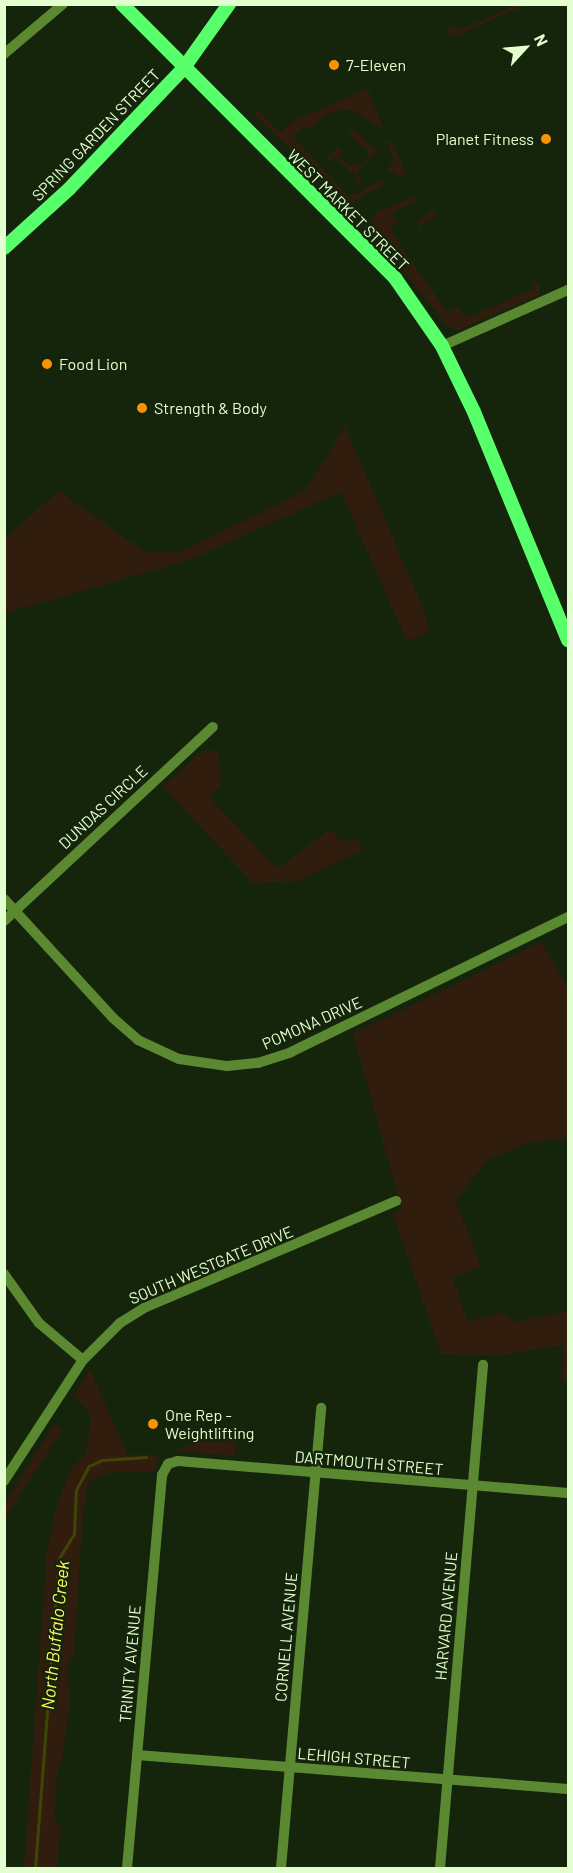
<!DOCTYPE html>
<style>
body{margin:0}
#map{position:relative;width:573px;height:1873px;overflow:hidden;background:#15250c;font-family:Barlow,sans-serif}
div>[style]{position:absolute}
.green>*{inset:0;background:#301d0e}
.stream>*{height:3px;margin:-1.5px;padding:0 1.5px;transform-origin:1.5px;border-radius:1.5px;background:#3e4505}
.minor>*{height:10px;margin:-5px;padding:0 5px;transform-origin:5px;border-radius:5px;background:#5b8932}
.major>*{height:14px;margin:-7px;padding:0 7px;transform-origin:7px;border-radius:7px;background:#57ff6a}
.dots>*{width:16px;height:16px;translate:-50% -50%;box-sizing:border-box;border:3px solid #15250c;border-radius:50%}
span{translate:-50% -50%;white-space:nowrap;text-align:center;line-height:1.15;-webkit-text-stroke:5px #15250c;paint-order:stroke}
.poi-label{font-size:16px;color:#e3ffd0}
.left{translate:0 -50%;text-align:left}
.right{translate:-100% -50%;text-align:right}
.street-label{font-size:16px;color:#e3ffd0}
.water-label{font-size:18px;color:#fff75e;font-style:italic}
.frame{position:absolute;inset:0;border:6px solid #e3ffd0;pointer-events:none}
.north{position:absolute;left:495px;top:18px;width:60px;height:60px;-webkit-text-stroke:4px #15250c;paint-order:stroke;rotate:64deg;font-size:16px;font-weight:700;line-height:24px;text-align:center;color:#e3ffd0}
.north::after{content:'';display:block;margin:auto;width:21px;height:27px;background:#e3ffd0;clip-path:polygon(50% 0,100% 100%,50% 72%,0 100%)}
</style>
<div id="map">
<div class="green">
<i style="clip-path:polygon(516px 5px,526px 5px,453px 37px,447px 32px,450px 25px,459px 30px)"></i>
<i style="clip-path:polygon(368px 89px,384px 131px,355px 111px,342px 109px,323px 116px,309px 130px,303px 126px,293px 137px,348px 195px,358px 194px,379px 180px,385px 183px,351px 204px,341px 200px,254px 114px,258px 110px,280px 132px,299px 118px)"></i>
<i style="clip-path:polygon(354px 130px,383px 157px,374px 153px,356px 174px,363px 181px,355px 186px,357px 177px,335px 157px,330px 162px,326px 160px,338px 146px,343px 151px,339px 156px,350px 166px,354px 162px,360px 166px,370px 153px,348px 134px)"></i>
<i style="clip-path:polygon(392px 141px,405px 172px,401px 178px,388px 170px,393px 160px,387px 142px)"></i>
<i style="clip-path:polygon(413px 196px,419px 207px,413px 202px,392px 213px,397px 223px,390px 230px,448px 313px,457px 308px,469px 317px,536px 288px,531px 280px,540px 286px,539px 295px,458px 330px,448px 327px,370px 228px,375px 213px)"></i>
<i style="clip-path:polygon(436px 208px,435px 217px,421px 224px,419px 233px,418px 221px)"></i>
<i style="clip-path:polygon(345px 426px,424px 610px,429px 632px,407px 641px,341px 492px,189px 560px,5px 613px,5px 538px,59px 491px,145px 552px,183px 551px,306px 490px)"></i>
<i style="clip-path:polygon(202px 751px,219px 751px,221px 784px,210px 798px,277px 869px,330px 829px,341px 841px,358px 840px,363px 850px,298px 881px,253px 883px,163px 787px)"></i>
<i style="clip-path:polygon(541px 942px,568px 988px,568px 1137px,526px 1144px,488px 1160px,455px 1200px,481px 1266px,453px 1278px,467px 1321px,504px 1312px,515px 1322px,568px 1311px,568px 1382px,562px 1382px,563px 1345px,494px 1356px,441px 1354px,393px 1214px,402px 1210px,353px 1034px)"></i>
<i style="clip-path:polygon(90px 1370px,128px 1455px,158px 1455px,155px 1472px,115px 1471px,89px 1481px,83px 1513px,74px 1653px,67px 1671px,70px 1701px,62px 1761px,57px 1772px,55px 1819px,61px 1825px,57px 1868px,24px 1868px,47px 1550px,57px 1505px,71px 1469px,86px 1453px,91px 1416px,74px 1395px)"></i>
<i style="clip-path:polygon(55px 1423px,62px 1430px,5px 1519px,5px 1503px)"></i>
<i style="clip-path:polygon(236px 1424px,235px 1456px,176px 1451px)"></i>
</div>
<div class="stream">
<i style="left:35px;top:1868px;width:311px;rotate:-85.6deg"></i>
<i style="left:59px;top:1558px;width:28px;rotate:-58deg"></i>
<i style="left:74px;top:1534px;width:44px;rotate:-87.4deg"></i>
<i style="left:76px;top:1490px;width:27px;rotate:-62deg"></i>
<i style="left:89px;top:1466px;width:14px;rotate:-25deg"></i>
<i style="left:102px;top:1460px;width:44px;rotate:-3.9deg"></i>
</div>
<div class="minor">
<i style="left:4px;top:54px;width:77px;rotate:-40.3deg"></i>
<i style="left:442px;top:346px;width:138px;rotate:-24deg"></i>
<i style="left:4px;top:899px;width:161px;rotate:47.5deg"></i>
<i style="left:113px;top:1018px;width:33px;rotate:41deg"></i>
<i style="left:138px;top:1040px;width:45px;rotate:24.9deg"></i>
<i style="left:179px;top:1059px;width:49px;rotate:8.3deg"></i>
<i style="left:227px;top:1066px;width:31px;rotate:-6deg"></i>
<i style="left:258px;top:1063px;width:35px;rotate:-18deg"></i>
<i style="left:291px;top:1052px;width:308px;rotate:-26deg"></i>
<i style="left:4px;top:921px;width:285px;rotate:-42.9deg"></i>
<i style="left:4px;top:1274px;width:60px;rotate:54.5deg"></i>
<i style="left:39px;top:1323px;width:57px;rotate:40.1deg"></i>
<i style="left:4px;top:1481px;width:145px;rotate:-56.9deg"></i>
<i style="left:83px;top:1360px;width:52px;rotate:-45deg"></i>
<i style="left:120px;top:1323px;width:28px;rotate:-32deg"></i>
<i style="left:144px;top:1308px;width:274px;rotate:-23deg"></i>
<i style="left:137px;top:1755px;width:432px;rotate:4.5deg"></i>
<i style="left:127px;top:1868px;width:395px;rotate:-84.9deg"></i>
<i style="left:162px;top:1475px;width:13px;rotate:-61deg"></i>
<i style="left:168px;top:1464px;width:10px;rotate:-17deg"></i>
<i style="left:178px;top:1461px;width:391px;rotate:4.7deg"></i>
<i style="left:281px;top:1868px;width:462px;rotate:-85deg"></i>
<i style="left:440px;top:1868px;width:505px;rotate:-85.11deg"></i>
</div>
<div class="major">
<i style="left:122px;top:4px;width:387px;rotate:45.1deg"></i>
<i style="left:395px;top:278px;width:83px;rotate:55.3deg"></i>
<i style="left:442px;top:346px;width:73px;rotate:64.1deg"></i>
<i style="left:474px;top:412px;width:247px;rotate:67.6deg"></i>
<i style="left:4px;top:248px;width:88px;rotate:-42.2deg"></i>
<i style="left:69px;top:189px;width:166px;rotate:-46.5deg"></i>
<i style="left:183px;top:69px;width:80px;rotate:-54.7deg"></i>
</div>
<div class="dots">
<i style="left:334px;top:65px;background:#fb9300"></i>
<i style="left:546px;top:139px;background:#fb9300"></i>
<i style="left:47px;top:364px;background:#fb9300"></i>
<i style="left:142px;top:408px;background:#fb9300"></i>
<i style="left:153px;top:1424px;background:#fb9300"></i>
</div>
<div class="poi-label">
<span class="left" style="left:346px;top:65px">7-Eleven</span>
<span class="right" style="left:534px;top:139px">Planet Fitness</span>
<span class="left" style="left:59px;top:364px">Food Lion</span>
<span class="left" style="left:154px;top:408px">Strength &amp; Body</span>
<span class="left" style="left:165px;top:1424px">One Rep -<br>Weightlifting</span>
</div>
<div class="street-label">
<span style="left:96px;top:135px;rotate:-46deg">SPRING GARDEN STREET</span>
<span style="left:348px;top:210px;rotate:45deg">WEST MARKET STREET</span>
<span style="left:103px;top:807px;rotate:-43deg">DUNDAS CIRCLE</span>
<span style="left:312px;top:1023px;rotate:-24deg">POMONA DRIVE</span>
<span style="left:211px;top:1265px;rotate:-23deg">SOUTH WESTGATE DRIVE</span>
<span style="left:369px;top:1463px;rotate:5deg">DARTMOUTH STREET</span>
<span style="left:446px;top:1616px;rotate:-85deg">HARVARD AVENUE</span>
<span style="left:286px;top:1637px;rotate:-85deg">CORNELL AVENUE</span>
<span style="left:130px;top:1664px;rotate:-85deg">TRINITY AVENUE</span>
<span style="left:354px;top:1758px;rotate:5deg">LEHIGH STREET</span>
</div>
<div class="water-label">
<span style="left:55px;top:1635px;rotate:-84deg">North Buffalo Creek</span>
</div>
<div class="frame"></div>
<div class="north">N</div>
</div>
